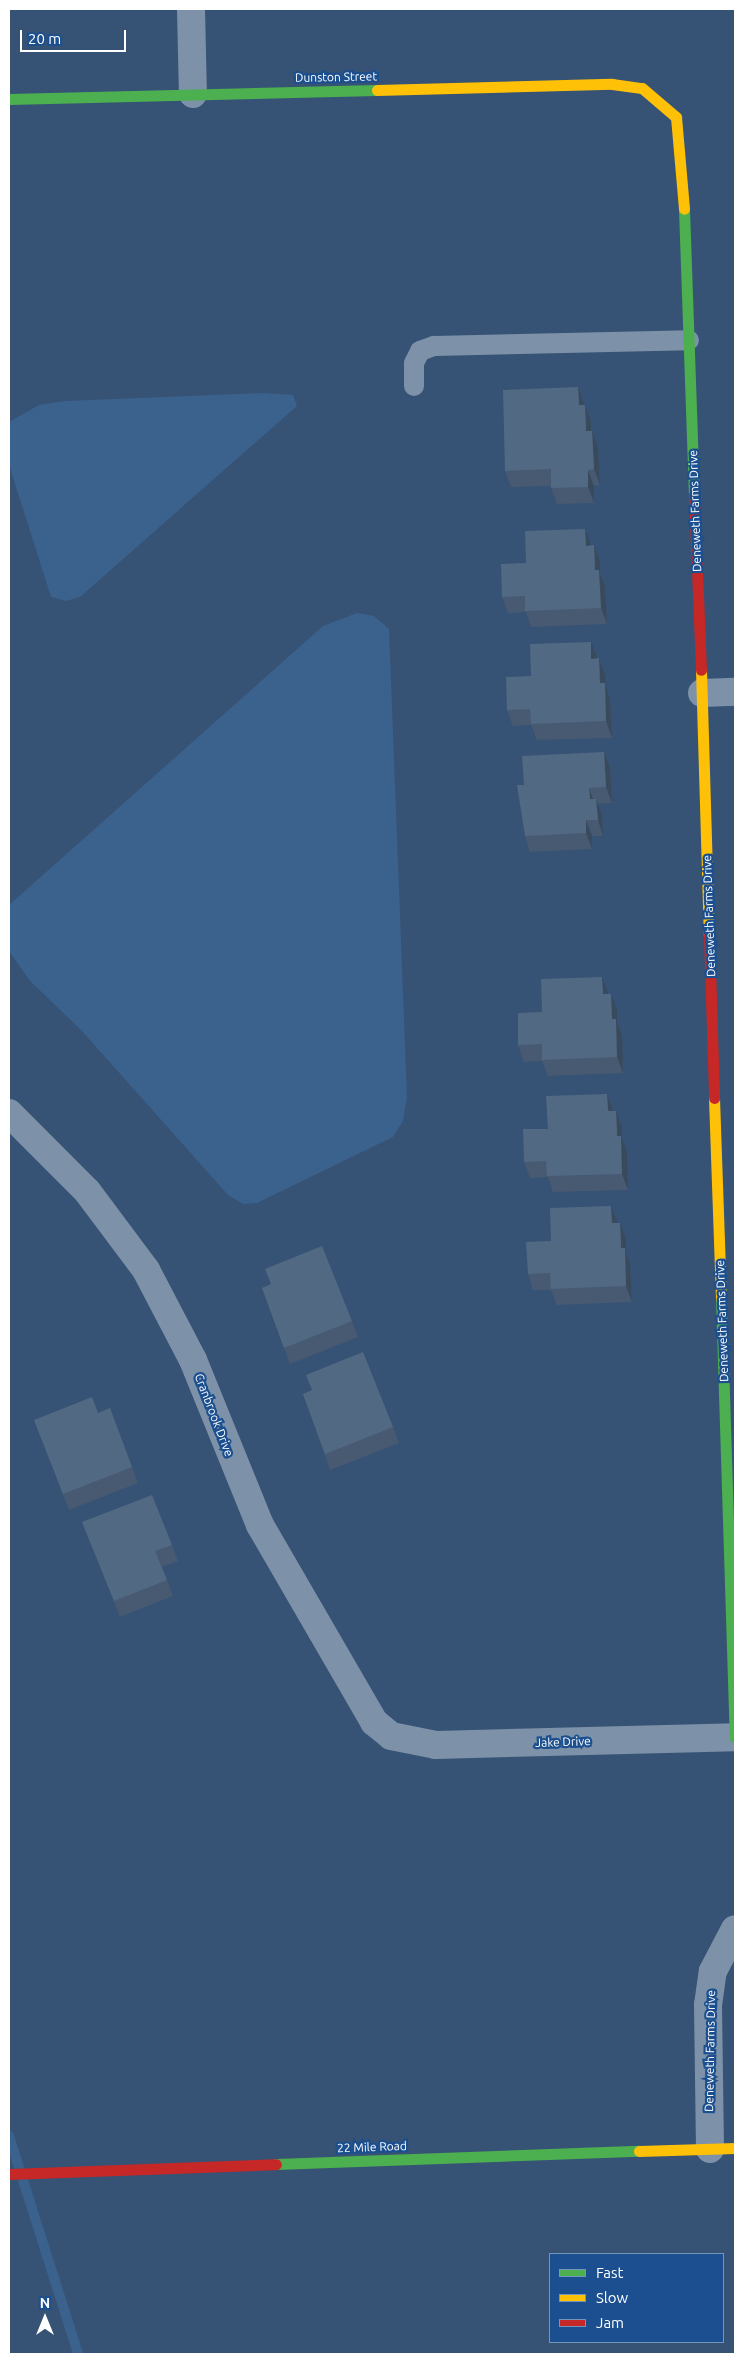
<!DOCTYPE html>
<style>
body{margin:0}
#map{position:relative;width:744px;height:2363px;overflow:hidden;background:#365274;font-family:Ubuntu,sans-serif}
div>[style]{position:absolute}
.water>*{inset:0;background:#3b618d}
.stream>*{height:10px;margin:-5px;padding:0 5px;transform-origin:5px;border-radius:5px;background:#3b618d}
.lane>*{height:20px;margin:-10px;padding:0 10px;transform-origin:10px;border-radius:10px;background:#7d92a8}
.street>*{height:28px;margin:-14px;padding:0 14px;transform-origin:14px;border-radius:14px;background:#7d92a8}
.fast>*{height:11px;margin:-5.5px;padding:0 5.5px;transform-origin:5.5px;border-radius:5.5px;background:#4caf50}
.slow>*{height:11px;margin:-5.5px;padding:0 5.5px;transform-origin:5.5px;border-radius:5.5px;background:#ffc107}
.jam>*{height:11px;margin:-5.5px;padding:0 5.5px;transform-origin:5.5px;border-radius:5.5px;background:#c62828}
.wall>*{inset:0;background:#475a72}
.shaded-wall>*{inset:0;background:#394a5c}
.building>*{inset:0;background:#526984}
span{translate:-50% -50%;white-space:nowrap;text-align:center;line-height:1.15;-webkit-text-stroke:4.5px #1b4f8f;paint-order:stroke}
.street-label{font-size:12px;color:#fff}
.frame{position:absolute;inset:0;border:10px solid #fff;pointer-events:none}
.legend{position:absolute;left:549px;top:2253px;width:175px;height:90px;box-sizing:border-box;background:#1b4f8f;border:1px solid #7695bc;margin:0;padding:6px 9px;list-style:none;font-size:15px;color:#fff}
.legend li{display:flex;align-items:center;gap:10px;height:25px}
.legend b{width:25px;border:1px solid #7695bc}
.north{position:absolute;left:20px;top:2293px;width:50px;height:50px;-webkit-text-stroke:4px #1b4f8f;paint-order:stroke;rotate:0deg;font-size:14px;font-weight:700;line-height:20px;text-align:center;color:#fff}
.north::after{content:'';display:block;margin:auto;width:18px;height:22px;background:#fff;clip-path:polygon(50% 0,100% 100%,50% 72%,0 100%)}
.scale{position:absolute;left:20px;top:30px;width:106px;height:22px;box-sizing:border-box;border:2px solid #fff;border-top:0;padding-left:6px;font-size:15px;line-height:18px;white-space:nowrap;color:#fff;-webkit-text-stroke:4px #1b4f8f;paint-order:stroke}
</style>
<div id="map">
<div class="water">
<i style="clip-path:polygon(264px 393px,293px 395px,297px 406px,80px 597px,66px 601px,51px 597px,9px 465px,9px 422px,39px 405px,64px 401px)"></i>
<i style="clip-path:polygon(357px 613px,374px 616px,389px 629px,407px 1097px,403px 1121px,393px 1137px,257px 1203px,243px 1204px,228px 1195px,81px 1030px,30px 981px,9px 951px,9px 905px,323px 626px)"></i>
</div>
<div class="stream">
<i style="left:9px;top:2136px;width:229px;rotate:72.4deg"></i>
</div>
<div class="lane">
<i style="left:414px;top:386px;width:23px;rotate:-90deg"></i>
<i style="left:414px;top:363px;width:13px;rotate:-63deg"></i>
<i style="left:420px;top:351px;width:15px;rotate:-20deg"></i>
<i style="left:434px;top:346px;width:255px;rotate:-1.3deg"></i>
</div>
<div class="street">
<i style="left:191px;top:9px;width:85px;rotate:88.7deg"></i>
<i style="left:702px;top:693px;width:33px;rotate:-2deg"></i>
<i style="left:9px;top:1113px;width:110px;rotate:45deg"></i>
<i style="left:87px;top:1191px;width:99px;rotate:53.2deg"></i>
<i style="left:146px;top:1270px;width:102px;rotate:62.4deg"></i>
<i style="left:193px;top:1360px;width:178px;rotate:67.9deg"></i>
<i style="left:260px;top:1525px;width:228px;rotate:59.9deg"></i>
<i style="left:374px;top:1722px;width:22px;rotate:39deg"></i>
<i style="left:391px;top:1736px;width:46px;rotate:11.3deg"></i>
<i style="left:436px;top:1745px;width:299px;rotate:-1.5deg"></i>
<i style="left:710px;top:2149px;width:144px;rotate:-90.8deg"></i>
<i style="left:708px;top:2005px;width:34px;rotate:-82deg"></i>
<i style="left:713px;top:1971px;width:47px;rotate:-62.4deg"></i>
</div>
<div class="fast">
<i style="left:9px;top:99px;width:368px;rotate:-1.4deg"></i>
<i style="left:684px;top:209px;width:286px;rotate:88deg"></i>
<i style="left:721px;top:1298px;width:440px;rotate:88.2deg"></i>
<i style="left:276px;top:2164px;width:363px;rotate:-2.1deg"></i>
</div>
<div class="slow">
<i style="left:377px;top:90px;width:235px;rotate:-1.5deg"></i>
<i style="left:612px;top:84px;width:30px;rotate:8deg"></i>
<i style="left:642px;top:88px;width:45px;rotate:40.5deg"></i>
<i style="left:676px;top:117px;width:92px;rotate:85deg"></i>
<i style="left:701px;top:670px;width:265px;rotate:88.3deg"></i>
<i style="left:714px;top:1098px;width:200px;rotate:88deg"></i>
<i style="left:639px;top:2151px;width:96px;rotate:-1.8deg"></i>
</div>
<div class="jam">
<i style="left:694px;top:495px;width:175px;rotate:87.7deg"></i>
<i style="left:709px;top:935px;width:163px;rotate:88.2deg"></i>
<i style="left:9px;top:2174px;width:267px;rotate:-2.1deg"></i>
</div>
<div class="wall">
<i style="clip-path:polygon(578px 387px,584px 405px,585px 405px,591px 421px,592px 431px,598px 447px,600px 485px,594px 486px,594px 503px,557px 504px,551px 488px,551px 486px,511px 487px,505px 471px)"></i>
<i style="clip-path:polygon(594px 545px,600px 561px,600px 573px,605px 586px,607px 624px,531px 627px,526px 612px,508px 613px,502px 597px,526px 563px)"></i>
<i style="clip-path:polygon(599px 658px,605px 675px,606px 686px,610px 699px,612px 738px,537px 740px,531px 725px,513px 726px,507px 710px,531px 676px)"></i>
<i style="clip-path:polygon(604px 752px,610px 768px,612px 803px,598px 804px,602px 815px,603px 836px,592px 836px,592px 849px,530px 852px,525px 836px,524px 785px)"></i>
<i style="clip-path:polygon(608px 993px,617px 1010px,617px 1022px,622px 1035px,623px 1073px,548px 1076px,542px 1061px,524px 1062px,518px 1045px,542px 1012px)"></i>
<i style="clip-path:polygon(607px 1094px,613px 1111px,616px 1111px,622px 1127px,622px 1138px,627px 1152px,628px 1190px,553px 1192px,548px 1177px,530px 1178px,524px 1162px,548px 1129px)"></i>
<i style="clip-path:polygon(617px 1223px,620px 1223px,626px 1239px,626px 1252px,630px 1264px,632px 1302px,557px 1305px,551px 1290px,533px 1290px,528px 1274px,551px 1241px)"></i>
<i style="clip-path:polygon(262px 1288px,352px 1321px,358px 1337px,290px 1364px)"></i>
<i style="clip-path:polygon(303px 1394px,393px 1427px,399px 1443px,330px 1470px)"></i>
<i style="clip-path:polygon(98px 1413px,132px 1467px,138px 1483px,69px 1510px,34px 1420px)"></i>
<i style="clip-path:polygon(82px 1522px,172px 1545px,178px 1561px,162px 1567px,173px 1596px,120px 1617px)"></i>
</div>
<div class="shaded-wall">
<i style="clip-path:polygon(578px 387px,584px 404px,585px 421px,579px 405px)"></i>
<i style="clip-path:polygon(585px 405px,591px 421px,592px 447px,586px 431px)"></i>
<i style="clip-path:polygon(592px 431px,598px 447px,600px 485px,594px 469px)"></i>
<i style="clip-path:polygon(588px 470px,594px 486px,594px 503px,588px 487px)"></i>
<i style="clip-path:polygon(585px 529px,591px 545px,592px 562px,586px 546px)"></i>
<i style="clip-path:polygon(594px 545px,600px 561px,600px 573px,605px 586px,607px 624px,601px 608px,595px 570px)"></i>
<i style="clip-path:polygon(591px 642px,597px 658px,597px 675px,591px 659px)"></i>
<i style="clip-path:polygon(599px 658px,605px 675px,606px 686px,610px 699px,612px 738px,606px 721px,600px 683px)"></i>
<i style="clip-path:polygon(604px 752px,610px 768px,612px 803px,606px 787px)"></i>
<i style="clip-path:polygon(589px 788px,595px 804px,590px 799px)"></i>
<i style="clip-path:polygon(596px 799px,602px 815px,603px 836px,598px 820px)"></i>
<i style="clip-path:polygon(586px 820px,592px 836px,592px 849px,586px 833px)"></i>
<i style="clip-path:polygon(602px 977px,608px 993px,609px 1010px,603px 994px)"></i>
<i style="clip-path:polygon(611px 994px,617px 1010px,617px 1022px,622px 1035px,623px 1073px,617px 1057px,612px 1019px)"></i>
<i style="clip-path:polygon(607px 1094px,613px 1110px,613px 1127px,608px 1111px)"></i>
<i style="clip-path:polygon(616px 1111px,622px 1127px,622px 1138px,627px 1152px,628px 1190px,622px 1174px,617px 1136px)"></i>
<i style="clip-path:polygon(611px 1206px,617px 1222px,617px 1239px,612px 1223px)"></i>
<i style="clip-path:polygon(620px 1223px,626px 1239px,626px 1252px,630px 1264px,632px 1302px,626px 1286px,621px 1248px)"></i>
</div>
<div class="building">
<i style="clip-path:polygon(578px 387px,579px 405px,585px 405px,586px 431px,592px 431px,594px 469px,588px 470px,588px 487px,551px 488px,551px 469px,505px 471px,503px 390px)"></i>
<i style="clip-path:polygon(585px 529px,586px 546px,594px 545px,595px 570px,599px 570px,601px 608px,525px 611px,525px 596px,502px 597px,501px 564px,526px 563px,525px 531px)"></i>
<i style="clip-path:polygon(591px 642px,591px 659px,599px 658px,600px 683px,605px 683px,606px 721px,531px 724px,530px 709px,507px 710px,506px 677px,531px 676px,530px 644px)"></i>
<i style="clip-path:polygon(604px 752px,606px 787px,589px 788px,590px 799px,596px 799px,598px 820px,586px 820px,586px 833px,525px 836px,517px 785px,524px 785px,522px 756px)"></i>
<i style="clip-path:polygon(602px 977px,603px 994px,611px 994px,612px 1019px,616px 1019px,617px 1057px,542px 1060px,542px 1044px,518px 1045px,518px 1013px,542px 1012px,541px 979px)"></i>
<i style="clip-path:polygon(607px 1094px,608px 1111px,616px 1111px,617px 1136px,621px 1136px,622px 1174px,547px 1176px,546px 1161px,524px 1162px,523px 1129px,548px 1129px,546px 1096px)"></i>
<i style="clip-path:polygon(611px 1206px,612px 1223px,620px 1223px,621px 1248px,625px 1248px,626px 1286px,551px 1289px,550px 1273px,528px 1274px,526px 1242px,551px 1241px,550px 1208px)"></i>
<i style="clip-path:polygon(322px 1246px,352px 1321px,284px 1348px,262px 1288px,271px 1284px,265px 1269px)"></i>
<i style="clip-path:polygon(363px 1352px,393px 1427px,325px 1454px,303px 1394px,312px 1390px,306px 1375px)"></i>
<i style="clip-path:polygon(92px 1397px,98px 1413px,110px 1408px,132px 1467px,63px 1494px,34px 1420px)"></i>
<i style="clip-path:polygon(152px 1495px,172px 1545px,155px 1551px,167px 1580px,114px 1601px,82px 1522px)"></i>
</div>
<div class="street-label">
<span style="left:336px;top:77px;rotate:-1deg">Dunston Street</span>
<span style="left:695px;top:511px;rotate:-92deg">Deneweth Farms Drive</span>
<span style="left:709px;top:916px;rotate:-92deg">Deneweth Farms Drive</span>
<span style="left:722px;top:1321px;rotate:-92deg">Deneweth Farms Drive</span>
<span style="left:214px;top:1415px;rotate:69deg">Cranbrook Drive</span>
<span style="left:563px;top:1742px;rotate:-2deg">Jake Drive</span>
<span style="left:710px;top:2051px;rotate:-89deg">Deneweth Farms Drive</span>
<span style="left:372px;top:2147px;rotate:-2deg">22 Mile Road</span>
</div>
<div class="frame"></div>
<ul class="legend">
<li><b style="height:6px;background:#4caf50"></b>Fast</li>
<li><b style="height:6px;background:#ffc107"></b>Slow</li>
<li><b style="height:6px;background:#c62828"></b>Jam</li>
</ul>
<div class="north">N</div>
<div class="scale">20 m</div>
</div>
